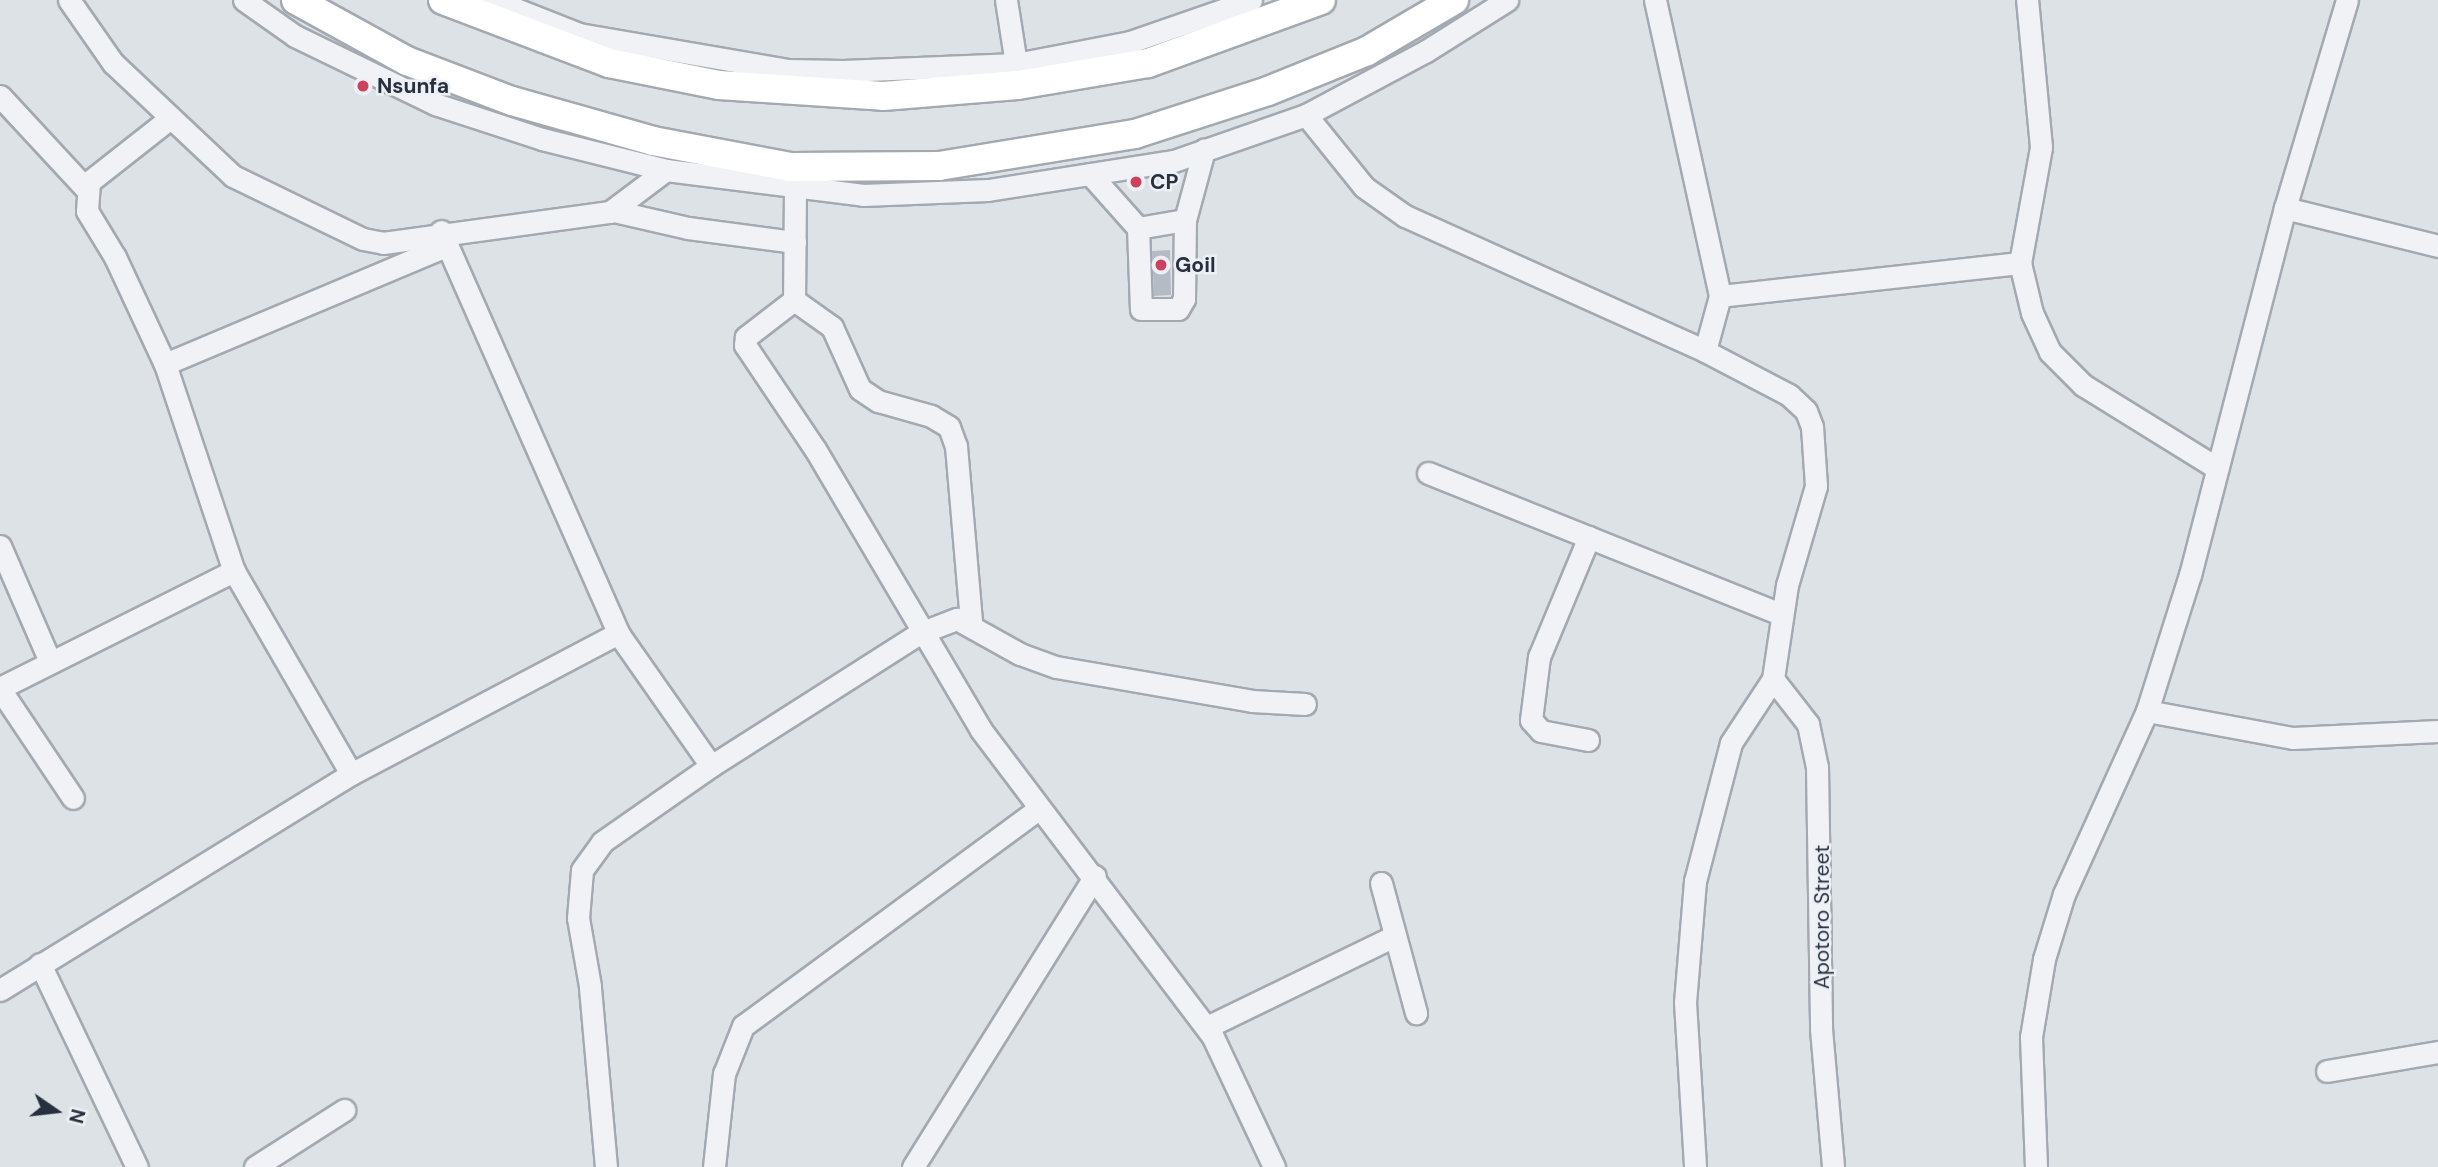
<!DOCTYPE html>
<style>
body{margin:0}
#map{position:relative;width:2438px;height:1167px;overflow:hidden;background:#dde2e7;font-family:"DM Sans",sans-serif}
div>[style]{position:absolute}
.building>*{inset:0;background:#b5bbc4}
.roads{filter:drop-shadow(2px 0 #a3a9b1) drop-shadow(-2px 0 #a3a9b1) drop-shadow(0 2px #a3a9b1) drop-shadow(0 -2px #a3a9b1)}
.minor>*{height:21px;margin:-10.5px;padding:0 10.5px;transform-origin:10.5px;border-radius:10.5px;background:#f0f2f6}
.major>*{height:28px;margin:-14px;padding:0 14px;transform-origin:14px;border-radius:14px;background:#fff}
.dots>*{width:19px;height:19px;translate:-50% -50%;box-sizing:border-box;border:4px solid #edf0f5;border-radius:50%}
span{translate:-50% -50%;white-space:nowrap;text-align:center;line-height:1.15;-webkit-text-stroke:5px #edf0f5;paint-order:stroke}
.poi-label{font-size:21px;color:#27303e;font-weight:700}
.left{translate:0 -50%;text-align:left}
.street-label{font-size:21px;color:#27303e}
.north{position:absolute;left:21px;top:1076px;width:70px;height:70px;-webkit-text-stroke:5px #edf0f5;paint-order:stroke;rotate:104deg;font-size:19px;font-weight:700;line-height:28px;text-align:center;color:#27303e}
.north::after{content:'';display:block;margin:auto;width:24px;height:32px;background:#27303e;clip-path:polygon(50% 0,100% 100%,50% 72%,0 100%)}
</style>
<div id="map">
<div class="building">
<i style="clip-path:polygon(1170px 250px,1171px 295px,1154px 296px,1152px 251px)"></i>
</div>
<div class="roads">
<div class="minor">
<i style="left:69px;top:0;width:77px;rotate:55.1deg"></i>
<i style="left:113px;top:63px;width:165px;rotate:43.3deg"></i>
<i style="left:233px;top:176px;width:144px;rotate:25.9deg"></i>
<i style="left:363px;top:239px;width:20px;rotate:11deg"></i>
<i style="left:383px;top:243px;width:229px;rotate:-7.8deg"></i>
<i style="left:610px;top:212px;width:70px;rotate:-36.9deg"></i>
<i style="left:244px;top:0;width:62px;rotate:35.2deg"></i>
<i style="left:295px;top:36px;width:156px;rotate:25.9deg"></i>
<i style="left:435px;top:104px;width:113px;rotate:18.1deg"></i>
<i style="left:542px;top:139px;width:128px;rotate:14deg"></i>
<i style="left:666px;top:170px;width:199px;rotate:7.2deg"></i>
<i style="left:863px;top:195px;width:125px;rotate:-2.3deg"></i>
<i style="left:988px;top:190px;width:188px;rotate:-8.9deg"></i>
<i style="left:1174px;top:161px;width:140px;rotate:-19.2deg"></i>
<i style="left:1306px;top:115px;width:136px;rotate:-28.1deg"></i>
<i style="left:1426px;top:51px;width:96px;rotate:-32.2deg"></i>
<i style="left:493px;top:0;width:92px;rotate:21.6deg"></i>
<i style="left:579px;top:34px;width:212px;rotate:9.8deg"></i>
<i style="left:788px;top:70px;width:55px;rotate:1deg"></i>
<i style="left:843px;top:71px;width:173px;rotate:-2.3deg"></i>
<i style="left:1016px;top:64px;width:116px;rotate:-10.9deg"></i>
<i style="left:1130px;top:42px;width:128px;rotate:-19.1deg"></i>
<i style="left:1006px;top:0;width:65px;rotate:81.1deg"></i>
<i style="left:1655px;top:0;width:303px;rotate:77.6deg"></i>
<i style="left:1720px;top:296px;width:57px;rotate:105.3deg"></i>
<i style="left:0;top:96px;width:127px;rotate:47.2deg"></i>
<i style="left:1306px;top:115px;width:92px;rotate:51.1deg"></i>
<i style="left:1364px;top:187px;width:50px;rotate:35.3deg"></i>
<i style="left:1405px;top:216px;width:329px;rotate:24.2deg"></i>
<i style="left:1705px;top:351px;width:95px;rotate:27.6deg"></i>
<i style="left:1789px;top:395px;width:23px;rotate:43deg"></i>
<i style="left:1806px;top:411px;width:17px;rotate:69deg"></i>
<i style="left:1812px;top:427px;width:59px;rotate:86.1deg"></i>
<i style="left:1816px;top:486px;width:103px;rotate:106.3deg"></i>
<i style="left:1787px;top:585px;width:95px;rotate:98.5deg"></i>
<i style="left:1773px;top:679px;width:77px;rotate:123.3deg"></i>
<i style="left:1731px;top:743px;width:143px;rotate:104.6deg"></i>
<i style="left:1695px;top:881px;width:121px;rotate:94.7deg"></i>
<i style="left:1685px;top:1002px;width:165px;rotate:86.5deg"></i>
<i style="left:169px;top:119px;width:102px;rotate:141.8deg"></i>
<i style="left:89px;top:182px;width:29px;rotate:94deg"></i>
<i style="left:87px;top:211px;width:54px;rotate:58.7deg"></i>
<i style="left:115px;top:257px;width:118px;rotate:65deg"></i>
<i style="left:165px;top:364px;width:218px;rotate:71.6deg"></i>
<i style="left:234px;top:571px;width:234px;rotate:60deg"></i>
<i style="left:1090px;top:174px;width:72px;rotate:48.4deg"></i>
<i style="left:1138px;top:228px;width:48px;rotate:-9.7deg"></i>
<i style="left:1185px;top:220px;width:73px;rotate:-74.8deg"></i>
<i style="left:795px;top:189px;width:111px;rotate:90.5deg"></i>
<i style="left:794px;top:300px;width:61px;rotate:142.4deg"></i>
<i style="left:746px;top:337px;width:8px;rotate:97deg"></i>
<i style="left:745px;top:345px;width:125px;rotate:56.1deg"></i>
<i style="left:815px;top:449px;width:326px;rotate:59.4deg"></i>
<i style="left:981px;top:730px;width:383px;rotate:52.9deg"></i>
<i style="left:1212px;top:1035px;width:146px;rotate:64.8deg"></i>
<i style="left:2285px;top:208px;width:158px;rotate:13.9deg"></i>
<i style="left:614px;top:211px;width:76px;rotate:12.9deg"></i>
<i style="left:688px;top:228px;width:108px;rotate:7.5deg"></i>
<i style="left:1138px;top:228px;width:81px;rotate:87.9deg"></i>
<i style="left:1141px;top:309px;width:37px"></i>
<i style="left:1178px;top:309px;width:12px;rotate:-59deg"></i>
<i style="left:1184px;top:299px;width:79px;rotate:-89.3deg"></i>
<i style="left:441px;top:231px;width:439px;rotate:66.2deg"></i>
<i style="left:618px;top:633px;width:162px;rotate:55deg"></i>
<i style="left:2020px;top:263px;width:51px;rotate:76.5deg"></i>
<i style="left:2032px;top:313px;width:43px;rotate:65.2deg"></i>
<i style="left:2050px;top:352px;width:47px;rotate:45deg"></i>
<i style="left:2083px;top:385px;width:158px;rotate:31.8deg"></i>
<i style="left:1720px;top:296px;width:302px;rotate:-6.3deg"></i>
<i style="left:2020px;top:263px;width:118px;rotate:-79.7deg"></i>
<i style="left:2041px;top:147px;width:148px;rotate:-95.4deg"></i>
<i style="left:794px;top:300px;width:47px;rotate:35.4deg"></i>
<i style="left:832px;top:327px;width:68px;rotate:65.7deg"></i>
<i style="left:860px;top:389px;width:22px;rotate:34deg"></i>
<i style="left:878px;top:401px;width:55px;rotate:15.8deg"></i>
<i style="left:931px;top:416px;width:21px;rotate:31deg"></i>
<i style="left:949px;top:427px;width:20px;rotate:70deg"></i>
<i style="left:956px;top:446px;width:177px;rotate:85.1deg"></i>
<i style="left:165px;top:364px;width:305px;rotate:-22.8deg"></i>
<i style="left:1428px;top:473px;width:380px;rotate:21.8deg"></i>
<i style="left:0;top:546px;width:123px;rotate:66.6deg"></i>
<i style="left:1773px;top:679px;width:57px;rotate:52.1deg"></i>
<i style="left:1808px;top:724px;width:44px;rotate:78.2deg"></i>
<i style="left:1817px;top:767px;width:262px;rotate:89.1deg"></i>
<i style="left:1821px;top:1029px;width:139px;rotate:85deg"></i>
<i style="left:0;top:688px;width:262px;rotate:-26.6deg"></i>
<i style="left:0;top:689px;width:131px;rotate:56.2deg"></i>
<i style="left:2147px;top:711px;width:148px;rotate:10.5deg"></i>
<i style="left:2293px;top:738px;width:145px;rotate:-2.8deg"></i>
<i style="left:1588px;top:740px;width:48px;rotate:-169.2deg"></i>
<i style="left:1541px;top:731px;width:15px;rotate:-132deg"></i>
<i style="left:1531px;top:720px;width:64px;rotate:-82.8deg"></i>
<i style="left:1539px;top:657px;width:130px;rotate:-67.4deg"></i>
<i style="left:1381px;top:883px;width:135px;rotate:74.9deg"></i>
<i style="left:40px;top:964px;width:225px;rotate:64.5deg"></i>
<i style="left:0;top:990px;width:412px;rotate:-31.6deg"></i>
<i style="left:351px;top:774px;width:302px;rotate:-27.8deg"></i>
<i style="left:1207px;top:1027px;width:208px;rotate:-25.9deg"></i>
<i style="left:2327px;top:1071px;width:113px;rotate:-9.7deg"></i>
<i style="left:255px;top:1167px;width:106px;rotate:-32.6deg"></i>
<i style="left:606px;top:1167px;width:182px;rotate:-95.1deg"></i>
<i style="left:590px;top:986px;width:69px;rotate:-100deg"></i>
<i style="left:578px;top:918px;width:48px;rotate:-85.2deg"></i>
<i style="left:582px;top:870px;width:34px;rotate:-54deg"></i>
<i style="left:602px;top:842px;width:133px;rotate:-34.9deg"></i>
<i style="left:711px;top:766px;width:248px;rotate:-32.5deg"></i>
<i style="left:920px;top:633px;width:40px;rotate:-21deg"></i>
<i style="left:957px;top:619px;width:72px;rotate:29.1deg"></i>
<i style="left:1020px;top:654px;width:38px;rotate:20deg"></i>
<i style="left:1056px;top:667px;width:199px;rotate:9.8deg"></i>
<i style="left:1252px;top:701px;width:53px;rotate:3.2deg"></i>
<i style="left:714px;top:1167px;width:94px;rotate:-83.9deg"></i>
<i style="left:724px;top:1074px;width:52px;rotate:-68.4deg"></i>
<i style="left:743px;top:1026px;width:368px;rotate:-36.3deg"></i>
<i style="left:913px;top:1167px;width:343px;rotate:-58deg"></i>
<i style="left:2036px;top:1167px;width:130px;rotate:-92.2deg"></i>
<i style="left:2031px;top:1037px;width:79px;rotate:-80.5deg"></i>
<i style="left:2044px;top:959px;width:68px;rotate:-72.9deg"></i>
<i style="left:2064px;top:894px;width:201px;rotate:-65.6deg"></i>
<i style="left:2147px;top:711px;width:143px;rotate:-72.5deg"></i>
<i style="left:2190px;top:575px;width:379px;rotate:-75.5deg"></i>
<i style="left:2285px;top:208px;width:217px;rotate:-73.4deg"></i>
</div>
<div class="major">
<i style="left:296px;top:0;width:127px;rotate:28.8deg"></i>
<i style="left:407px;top:61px;width:112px;rotate:20.9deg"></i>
<i style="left:512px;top:101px;width:147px;rotate:15.8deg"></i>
<i style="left:653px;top:141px;width:140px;rotate:10.7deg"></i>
<i style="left:791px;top:167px;width:148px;rotate:-0.4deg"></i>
<i style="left:939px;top:166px;width:199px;rotate:-9.3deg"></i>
<i style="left:1135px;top:134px;width:140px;rotate:-17.9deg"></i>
<i style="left:1268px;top:91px;width:107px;rotate:-22deg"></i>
<i style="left:1367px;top:51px;width:101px;rotate:-30.4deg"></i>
<i style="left:443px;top:0;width:178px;rotate:20.8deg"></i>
<i style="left:609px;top:63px;width:112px;rotate:11.3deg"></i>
<i style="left:719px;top:85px;width:164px;rotate:3.8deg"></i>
<i style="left:883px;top:96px;width:135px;rotate:-4.7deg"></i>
<i style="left:1018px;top:85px;width:132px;rotate:-9.6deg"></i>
<i style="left:1148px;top:63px;width:184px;rotate:-20deg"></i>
</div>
</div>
<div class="dots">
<i style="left:363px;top:86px;background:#ce415c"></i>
<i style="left:1136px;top:182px;background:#ce415c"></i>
<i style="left:1161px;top:265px;background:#ce415c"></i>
</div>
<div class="poi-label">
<span class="left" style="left:377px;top:86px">Nsunfa</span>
<span class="left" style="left:1150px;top:182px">CP</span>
<span class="left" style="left:1175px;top:265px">Goil</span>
</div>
<div class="street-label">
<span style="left:1822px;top:917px;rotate:-90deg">Apotoro Street</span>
</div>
<div class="north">N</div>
</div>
